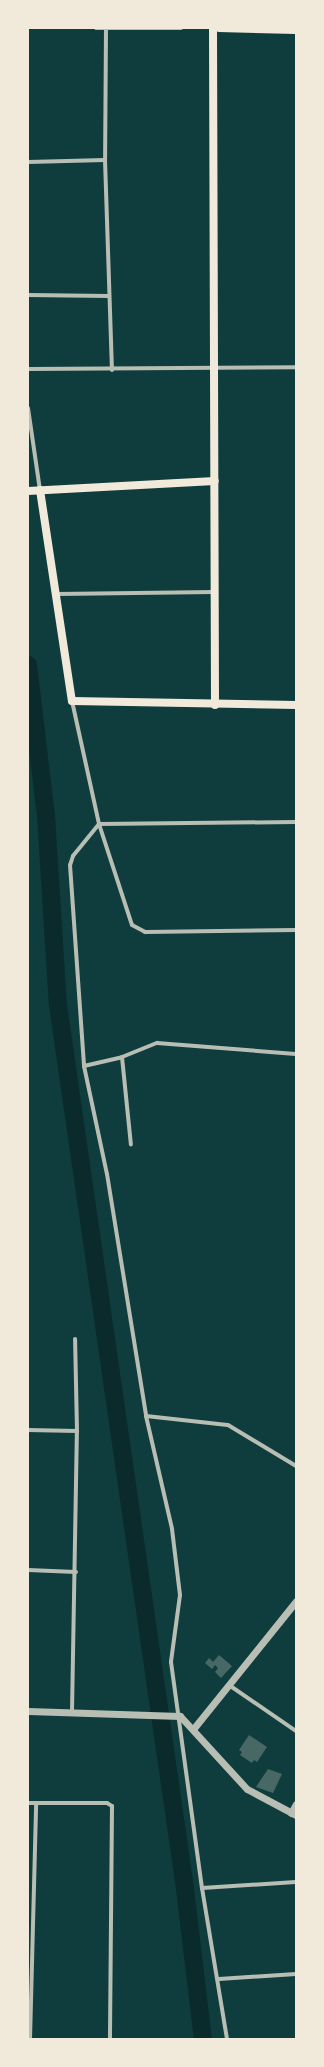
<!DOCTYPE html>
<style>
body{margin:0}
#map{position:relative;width:324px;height:2067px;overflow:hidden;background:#0f3d3e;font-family:"Source Sans 3",sans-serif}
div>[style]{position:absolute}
.river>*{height:18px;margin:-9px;padding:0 9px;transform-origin:9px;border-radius:9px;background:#0a2a2b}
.building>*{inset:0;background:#486865}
.minor>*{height:4px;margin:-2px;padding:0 2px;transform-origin:2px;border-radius:2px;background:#b8beb3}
.tertiary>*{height:7px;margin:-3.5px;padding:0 3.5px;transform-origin:3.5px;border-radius:3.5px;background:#b8beb3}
.secondary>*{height:8px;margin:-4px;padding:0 4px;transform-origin:4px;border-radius:4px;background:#f1e9da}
span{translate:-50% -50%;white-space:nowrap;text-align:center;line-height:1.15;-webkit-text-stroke:3px #f1e9da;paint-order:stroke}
.frame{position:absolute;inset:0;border:29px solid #f1e9da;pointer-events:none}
</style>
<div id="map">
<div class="river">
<i style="left:28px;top:665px;width:152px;rotate:83.2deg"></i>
<i style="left:46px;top:816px;width:189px;rotate:86.4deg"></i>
<i style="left:58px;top:1005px;width:893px;rotate:81.82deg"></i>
<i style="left:185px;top:1889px;width:151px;rotate:83.2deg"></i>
</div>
<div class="building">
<i style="clip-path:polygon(219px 1655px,232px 1666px,221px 1678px,215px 1672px,218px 1668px,215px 1665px,212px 1669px,205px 1663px,209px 1658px,213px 1662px)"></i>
<i style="clip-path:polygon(249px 1735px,267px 1747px,257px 1762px,254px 1760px,252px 1763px,240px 1755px,242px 1752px,239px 1750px)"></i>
<i style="clip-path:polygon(268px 1769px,282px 1774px,273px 1793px,256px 1787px)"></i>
</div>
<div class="minor">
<i style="left:96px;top:28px;width:85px"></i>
<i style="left:106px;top:28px;width:132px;rotate:90.4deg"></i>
<i style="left:105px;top:160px;width:210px;rotate:88.1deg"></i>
<i style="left:28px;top:162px;width:77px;rotate:-1.5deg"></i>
<i style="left:28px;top:295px;width:81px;rotate:0.7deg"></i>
<i style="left:28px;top:369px;width:268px;rotate:-0.4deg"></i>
<i style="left:28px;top:408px;width:83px;rotate:81.7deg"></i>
<i style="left:57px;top:594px;width:157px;rotate:-0.7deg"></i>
<i style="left:72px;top:701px;width:126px;rotate:77.6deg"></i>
<i style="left:99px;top:824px;width:106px;rotate:71.9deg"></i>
<i style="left:132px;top:925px;width:15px;rotate:28deg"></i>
<i style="left:145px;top:932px;width:151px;rotate:-0.8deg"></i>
<i style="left:99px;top:824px;width:41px;rotate:129.1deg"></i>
<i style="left:73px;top:856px;width:9px;rotate:108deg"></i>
<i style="left:70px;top:865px;width:201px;rotate:86deg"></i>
<i style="left:84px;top:1066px;width:110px;rotate:78deg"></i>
<i style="left:107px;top:1174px;width:245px;rotate:80.8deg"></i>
<i style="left:146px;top:1416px;width:116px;rotate:77deg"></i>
<i style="left:172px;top:1529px;width:66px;rotate:83.1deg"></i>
<i style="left:180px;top:1595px;width:68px;rotate:97.7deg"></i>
<i style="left:171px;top:1662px;width:228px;rotate:82.2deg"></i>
<i style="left:202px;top:1888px;width:153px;rotate:80.6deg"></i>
<i style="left:99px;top:824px;width:197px;rotate:-0.6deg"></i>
<i style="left:122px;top:1057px;width:88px;rotate:84.2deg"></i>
<i style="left:84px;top:1066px;width:39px;rotate:-13deg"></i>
<i style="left:122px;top:1057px;width:38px;rotate:-22deg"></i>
<i style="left:157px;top:1043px;width:139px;rotate:4.5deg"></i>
<i style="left:146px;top:1416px;width:82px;rotate:6.3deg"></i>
<i style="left:228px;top:1425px;width:79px;rotate:31.1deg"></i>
<i style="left:28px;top:1430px;width:49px;rotate:1.2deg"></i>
<i style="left:28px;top:1570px;width:48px;rotate:2.4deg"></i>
<i style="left:229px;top:1685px;width:81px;rotate:34.5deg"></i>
<i style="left:72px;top:1712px;width:281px;rotate:-89deg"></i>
<i style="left:77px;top:1431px;width:92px;rotate:-91.2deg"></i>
<i style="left:28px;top:1803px;width:79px"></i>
<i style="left:107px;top:1803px;width:6px;rotate:31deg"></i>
<i style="left:112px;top:1806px;width:233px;rotate:90.5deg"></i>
<i style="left:202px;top:1888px;width:94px;rotate:-3.7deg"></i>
<i style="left:219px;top:1979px;width:77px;rotate:-3.7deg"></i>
<i style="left:30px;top:2039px;width:236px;rotate:-88.5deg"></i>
</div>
<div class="tertiary">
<i style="left:28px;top:1711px;width:152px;rotate:1.9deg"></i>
<i style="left:180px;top:1716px;width:99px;rotate:47.5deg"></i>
<i style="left:247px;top:1789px;width:55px;rotate:28deg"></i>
<i style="left:194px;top:1728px;width:163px;rotate:-51.2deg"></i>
<i style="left:291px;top:1813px;width:10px;rotate:-61deg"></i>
</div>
<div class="secondary">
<i style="left:213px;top:28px;width:677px;rotate:89.83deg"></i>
<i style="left:219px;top:28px;width:77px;rotate:1.5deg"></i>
<i style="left:40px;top:490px;width:213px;rotate:81.4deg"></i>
<i style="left:72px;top:701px;width:224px;rotate:1deg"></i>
<i style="left:28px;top:491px;width:187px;rotate:-3.1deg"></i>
</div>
<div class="frame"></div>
</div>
